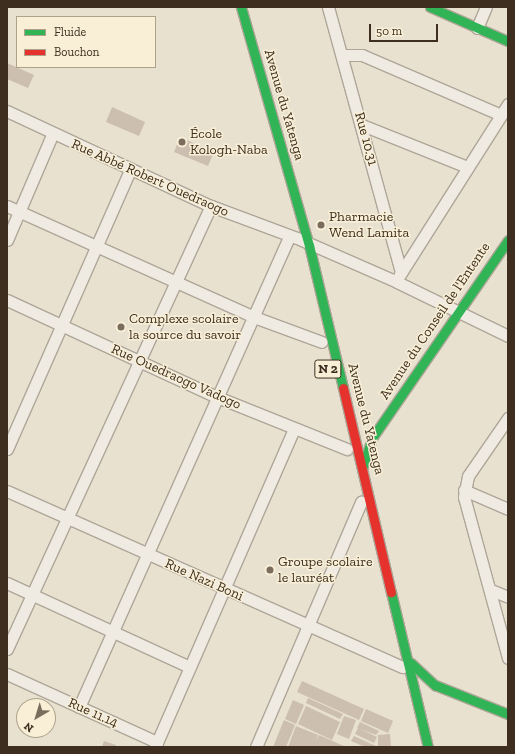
<!DOCTYPE html>
<meta charset="utf-8">
<style>
body{margin:0}
#map{position:relative;width:515px;height:754px;overflow:hidden;background:#e8e1d0;font-family:"Zilla Slab",serif}
div>[style]{position:absolute}
.building>*{inset:0;background:#ccbfb0}
.roads{filter:drop-shadow(1px 0 #aea698) drop-shadow(-1px 0 #aea698) drop-shadow(0 1px #aea698) drop-shadow(0 -1px #aea698)}
.street>*{height:11px;margin:-5.5px;padding:0 5.5px;transform-origin:5.5px;border-radius:5.5px;background:#efebe2}
.fast>*{height:9px;margin:-4.5px;padding:0 4.5px;transform-origin:4.5px;border-radius:4.5px;background:#30b455}
.jam>*{height:9px;margin:-4.5px;padding:0 4.5px;transform-origin:4.5px;border-radius:4.5px;background:#e5322d}
.dots>*{width:11px;height:11px;translate:-50% -50%;box-sizing:border-box;border:2px solid #f8efd6;border-radius:50%}
span{translate:-50% -50%;white-space:nowrap;text-align:center;line-height:1.15;-webkit-text-stroke:3px #f8efd6;paint-order:stroke}
.shield-label span{padding:1px 3px;background:#f8efd6;border:1px solid;border-radius:3px;-webkit-text-stroke-width:0}
.shield-label{font-size:13px;color:#3e2e1f;font-weight:700}
.street-label{font-size:14px;color:#3e2e1f}
.poi-label{font-size:14px;color:#3e2e1f}
.left{translate:0 -50%;text-align:left}
.frame{position:absolute;inset:0;border:8px solid #3e2e1f;pointer-events:none}
.legend{position:absolute;left:16px;top:16px;width:140px;height:52px;box-sizing:border-box;background:#f8efd6;border:1px solid #aea28d;margin:0;padding:5px 7px;list-style:none;font-size:12px;color:#3e2e1f}
.legend li{display:flex;align-items:center;gap:8px;height:20px}
.legend b{width:20px;border:1px solid #aea28d}
.north{position:absolute;left:16px;top:698px;width:40px;height:40px;box-sizing:border-box;background:#f8efd6;border:1px solid #aea28d;border-radius:50%;rotate:218deg;font-size:11px;font-weight:700;line-height:16px;text-align:center;color:#3e2e1f}
.north::after{content:'';display:block;margin:auto;width:14px;height:18px;background:#7a6d5d;clip-path:polygon(50% 0,100% 100%,50% 72%,0 100%)}
.scale{position:absolute;left:369px;top:24px;width:69px;height:18px;box-sizing:border-box;border:2px solid #3e2e1f;border-top:0;padding-left:5px;font-size:12px;line-height:14px;white-space:nowrap;color:#3e2e1f;-webkit-text-stroke:3px #f8efd6;paint-order:stroke}
</style>
<div id="map">
<div class="building">
<i style="clip-path:polygon(7px 63px,34px 75px,28px 88px,7px 79px)"></i>
<i style="clip-path:polygon(112px 107px,145px 122px,139px 136px,106px 122px)"></i>
<i style="clip-path:polygon(180px 137px,214px 152px,208px 166px,174px 152px)"></i>
<i style="clip-path:polygon(302px 681px,364px 709px,359px 720px,297px 692px)"></i>
<i style="clip-path:polygon(308px 698px,343px 714px,340px 719px,306px 703px)"></i>
<i style="clip-path:polygon(293px 700px,304px 705px,296px 724px,285px 719px)"></i>
<i style="clip-path:polygon(306px 706px,340px 722px,332px 740px,298px 724px)"></i>
<i style="clip-path:polygon(366px 709px,393px 721px,388px 733px,361px 721px)"></i>
<i style="clip-path:polygon(344px 716px,356px 720px,349px 739px,337px 734px)"></i>
<i style="clip-path:polygon(284px 720px,295px 725px,286px 747px,273px 747px)"></i>
<i style="clip-path:polygon(360px 722px,379px 731px,376px 735px,357px 728px)"></i>
<i style="clip-path:polygon(296px 726px,318px 735px,316px 741px,319px 735px,346px 747px,288px 747px)"></i>
<i style="clip-path:polygon(358px 728px,377px 737px,374px 743px,355px 734px)"></i>
<i style="clip-path:polygon(390px 734px,391px 747px,365px 747px,351px 741px,354px 736px,378px 747px,378px 735px)"></i>
<i style="clip-path:polygon(104px 741px,116px 745px,115px 747px,102px 747px)"></i>
</div>
<div class="roads">
<div class="street">
<i style="left:328px;top:7px;width:275px;rotate:74.6deg"></i>
<i style="left:477px;top:28px;width:23px;rotate:-67deg"></i>
<i style="left:343px;top:55px;width:19px"></i>
<i style="left:362px;top:55px;width:151px;rotate:23.3deg"></i>
<i style="left:7px;top:111px;width:225px;rotate:25deg"></i>
<i style="left:211px;top:206px;width:92px;rotate:20.4deg"></i>
<i style="left:297px;top:238px;width:109px;rotate:23.7deg"></i>
<i style="left:397px;top:282px;width:123px;rotate:25.9deg"></i>
<i style="left:362px;top:125px;width:113px;rotate:21.8deg"></i>
<i style="left:7px;top:206px;width:271px;rotate:24.2deg"></i>
<i style="left:254px;top:317px;width:72px;rotate:20.2deg"></i>
<i style="left:7px;top:240px;width:114px;rotate:-66.8deg"></i>
<i style="left:399px;top:276px;width:204px;rotate:-57.6deg"></i>
<i style="left:7px;top:300px;width:231px;rotate:24.8deg"></i>
<i style="left:217px;top:397px;width:140px;rotate:21.8deg"></i>
<i style="left:508px;top:418px;width:70px;rotate:124.6deg"></i>
<i style="left:468px;top:476px;width:21px;rotate:101deg"></i>
<i style="left:464px;top:497px;width:167px;rotate:74.7deg"></i>
<i style="left:7px;top:449px;width:305px;rotate:-66.2deg"></i>
<i style="left:464px;top:490px;width:48px;rotate:23.4deg"></i>
<i style="left:7px;top:491px;width:433px;rotate:24deg"></i>
<i style="left:7px;top:583px;width:201px;rotate:24.7deg"></i>
<i style="left:491px;top:590px;width:18px;rotate:22deg"></i>
<i style="left:7px;top:649px;width:488px;rotate:-65.3deg"></i>
<i style="left:7px;top:674px;width:165px;rotate:24.4deg"></i>
<i style="left:79px;top:707px;width:515px;rotate:-65.92deg"></i>
<i style="left:155px;top:747px;width:347px;rotate:-66.4deg"></i>
<i style="left:256px;top:747px;width:267px;rotate:-66.8deg"></i>
</div>
<div class="fast">
<i style="left:241px;top:7px;width:248px;rotate:74.1deg"></i>
<i style="left:309px;top:245px;width:147px;rotate:76.6deg"></i>
<i style="left:430px;top:7px;width:85px;rotate:23.6deg"></i>
<i style="left:363px;top:466px;width:29px;rotate:-72deg"></i>
<i style="left:372px;top:438px;width:240px;rotate:-55.5deg"></i>
<i style="left:391px;top:592px;width:159px;rotate:76.6deg"></i>
<i style="left:411px;top:663px;width:33px;rotate:43deg"></i>
<i style="left:435px;top:685px;width:79px;rotate:21.7deg"></i>
</div>
<div class="jam">
<i style="left:343px;top:388px;width:210px;rotate:76.8deg"></i>
</div>
</div>
<div class="dots">
<i style="left:182px;top:142px;background:#7a6d5d"></i>
<i style="left:321px;top:225px;background:#7a6d5d"></i>
<i style="left:121px;top:327px;background:#7a6d5d"></i>
<i style="left:270px;top:570px;background:#7a6d5d"></i>
</div>
<div class="shield-label">
<span style="left:328px;top:369px">N 2</span>
</div>
<div class="street-label">
<span style="left:284px;top:105px;rotate:74deg">Avenue du Yatenga</span>
<span style="left:366px;top:139px;rotate:75deg">Rue 10.31</span>
<span style="left:150px;top:178px;rotate:24deg">Rue Abbé Robert Ouedraogo</span>
<span style="left:435px;top:321px;rotate:-56deg">Avenue du Conseil de l'Entente</span>
<span style="left:176px;top:377px;rotate:24deg">Rue Ouedraogo Vadogo</span>
<span style="left:366px;top:419px;rotate:76deg">Avenue du Yatenga</span>
<span style="left:204px;top:580px;rotate:24deg">Rue Nazi Boni</span>
<span style="left:93px;top:713px;rotate:24deg">Rue 11.14</span>
</div>
<div class="poi-label">
<span class="left" style="left:190px;top:142px">École<br>Kologh-Naba</span>
<span class="left" style="left:329px;top:225px">Pharmacie<br>Wend Lamita</span>
<span class="left" style="left:129px;top:327px">Complexe scolaire<br>la source du savoir</span>
<span class="left" style="left:278px;top:570px">Groupe scolaire<br>le lauréat</span>
</div>
<div class="frame"></div>
<ul class="legend">
<li><b style="height:5px;background:#30b455"></b>Fluide</li>
<li><b style="height:5px;background:#e5322d"></b>Bouchon</li>
</ul>
<div class="north">N</div>
<div class="scale">50 m</div>
</div>
